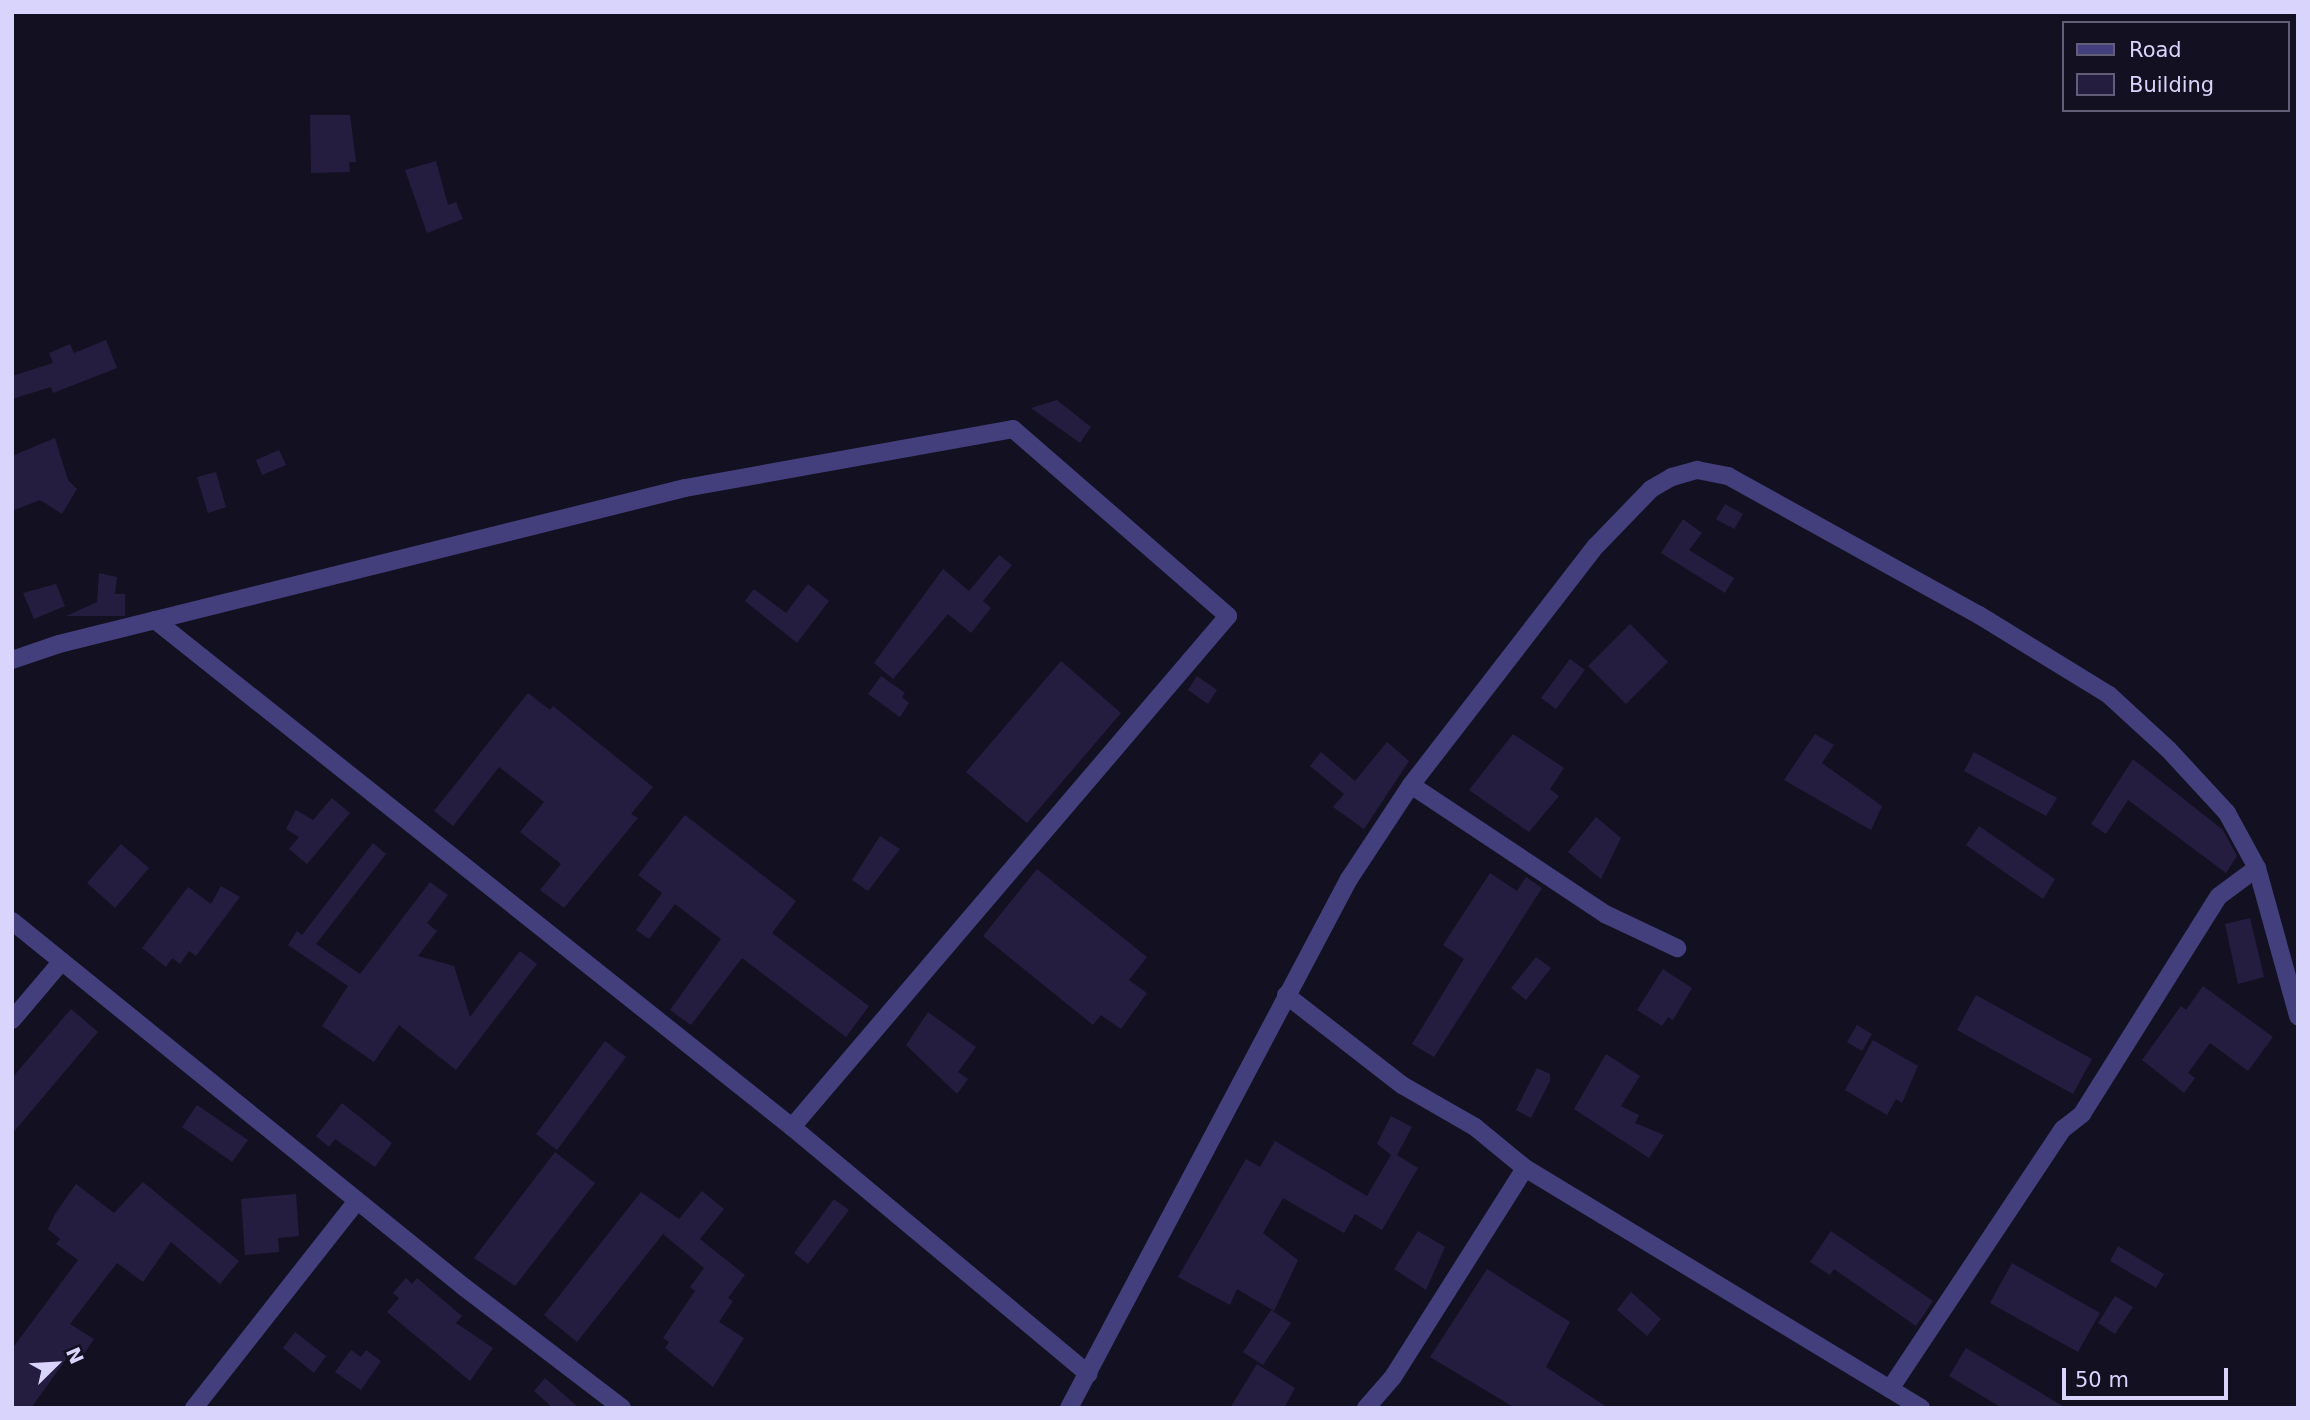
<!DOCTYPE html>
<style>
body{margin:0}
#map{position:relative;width:2310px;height:1420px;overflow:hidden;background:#131021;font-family:"DejaVu Sans",sans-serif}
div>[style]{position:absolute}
.building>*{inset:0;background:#251d40}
.street>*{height:18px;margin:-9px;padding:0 9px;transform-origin:9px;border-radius:9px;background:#423f7c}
span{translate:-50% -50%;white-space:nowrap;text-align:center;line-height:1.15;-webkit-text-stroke:5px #131021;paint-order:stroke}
.frame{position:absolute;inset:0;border:14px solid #d9d4fb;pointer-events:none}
.legend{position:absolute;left:2062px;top:21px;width:228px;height:91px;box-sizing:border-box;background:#131021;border:2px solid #625e78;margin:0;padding:9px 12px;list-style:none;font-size:21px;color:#d9d4fb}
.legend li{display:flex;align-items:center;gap:14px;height:35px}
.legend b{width:35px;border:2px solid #625e78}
.north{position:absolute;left:21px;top:1329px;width:70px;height:70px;-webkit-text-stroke:5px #131021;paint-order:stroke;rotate:66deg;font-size:19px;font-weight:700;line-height:28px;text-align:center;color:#d9d4fb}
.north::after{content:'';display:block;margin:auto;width:24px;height:32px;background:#d9d4fb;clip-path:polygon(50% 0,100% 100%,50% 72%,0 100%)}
.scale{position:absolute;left:2062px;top:1368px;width:166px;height:32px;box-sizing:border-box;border:4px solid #d9d4fb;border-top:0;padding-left:9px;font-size:21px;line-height:24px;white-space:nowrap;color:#d9d4fb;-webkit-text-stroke:5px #131021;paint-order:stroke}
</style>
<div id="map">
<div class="building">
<i style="clip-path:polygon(310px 115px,350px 115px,356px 162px,349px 162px,350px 172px,311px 173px)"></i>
<i style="clip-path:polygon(436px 161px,448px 205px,456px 202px,463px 219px,427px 233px,405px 170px)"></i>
<i style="clip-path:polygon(106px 340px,117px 368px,53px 393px,51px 387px,12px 399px,12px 376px,53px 363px,49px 353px,70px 344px,74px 353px)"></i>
<i style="clip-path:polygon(1057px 400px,1091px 427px,1080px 443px,1031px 408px)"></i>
<i style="clip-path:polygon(55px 438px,68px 480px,77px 489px,62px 514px,40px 500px,12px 511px,12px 456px)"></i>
<i style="clip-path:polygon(279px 450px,286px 465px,262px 475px,256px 460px)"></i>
<i style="clip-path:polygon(216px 472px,226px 507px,208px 513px,197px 477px)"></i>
<i style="clip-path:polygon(1725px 504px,1743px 514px,1734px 529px,1716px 519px)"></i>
<i style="clip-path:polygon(1683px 519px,1702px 533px,1689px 550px,1734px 578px,1725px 593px,1661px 553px)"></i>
<i style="clip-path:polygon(999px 555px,1012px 565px,983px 601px,991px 608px,971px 633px,948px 614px,893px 679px,874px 663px,943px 569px,969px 591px)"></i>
<i style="clip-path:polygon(99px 573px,117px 577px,115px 594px,125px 594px,125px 616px,66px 616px,97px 602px)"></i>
<i style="clip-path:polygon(56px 584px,65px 606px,34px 619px,23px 593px)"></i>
<i style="clip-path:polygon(808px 584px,829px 601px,797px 643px,745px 601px,754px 589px,786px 613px)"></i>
<i style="clip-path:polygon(1630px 624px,1668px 662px,1626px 704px,1588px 666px)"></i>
<i style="clip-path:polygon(1570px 659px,1585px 670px,1556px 709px,1541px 698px)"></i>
<i style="clip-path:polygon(1061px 661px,1121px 713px,1027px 823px,966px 772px)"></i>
<i style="clip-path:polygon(881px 676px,905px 693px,902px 697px,909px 703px,900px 717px,868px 694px)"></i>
<i style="clip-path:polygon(1197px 676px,1217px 690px,1208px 704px,1188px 690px)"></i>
<i style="clip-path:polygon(528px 693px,550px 710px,553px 706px,653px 787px,631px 814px,638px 818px,564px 908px,540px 890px,561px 864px,520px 832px,544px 802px,499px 767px,453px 826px,434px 811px)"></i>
<i style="clip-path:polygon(1513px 734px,1564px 768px,1550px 789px,1559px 796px,1529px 832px,1469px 790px)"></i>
<i style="clip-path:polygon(1815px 734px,1834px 745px,1822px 763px,1882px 806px,1871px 830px,1784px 780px)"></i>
<i style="clip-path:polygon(1387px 742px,1409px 761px,1364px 829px,1333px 807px,1344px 794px,1310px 766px,1321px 752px,1355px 781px)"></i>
<i style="clip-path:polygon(1974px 752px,2057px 798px,2046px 816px,1964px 771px)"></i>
<i style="clip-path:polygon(2133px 759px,2223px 830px,2237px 856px,2226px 873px,2128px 800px,2106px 834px,2091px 824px)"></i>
<i style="clip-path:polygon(332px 798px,350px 813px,307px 864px,289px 849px,299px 837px,286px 829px,296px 810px,313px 820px)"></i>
<i style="clip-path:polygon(685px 815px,796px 901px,772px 933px,869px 1006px,846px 1037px,742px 958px,691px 1025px,670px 1010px,721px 939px,675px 904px,649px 939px,636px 930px,662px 893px,638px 875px)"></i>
<i style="clip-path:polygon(1596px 817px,1621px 838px,1601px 879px,1568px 852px)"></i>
<i style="clip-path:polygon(1979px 826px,2055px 879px,2043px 899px,1966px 845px)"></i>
<i style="clip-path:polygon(880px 836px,900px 849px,868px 891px,852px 880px)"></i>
<i style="clip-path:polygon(373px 843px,386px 854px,316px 944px,360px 974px,430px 882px,448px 895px,427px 923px,437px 931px,418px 956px,454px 966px,470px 1017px,520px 951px,537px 964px,456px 1070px,399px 1025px,374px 1062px,322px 1026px,348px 986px,288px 945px,297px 931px,302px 935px)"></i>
<i style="clip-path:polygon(121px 844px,149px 868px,115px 908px,87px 883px)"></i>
<i style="clip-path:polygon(1037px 869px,1147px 957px,1129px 980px,1147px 993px,1121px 1029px,1101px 1015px,1093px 1025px,983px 936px)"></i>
<i style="clip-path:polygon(1490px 873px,1517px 891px,1526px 877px,1542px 888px,1434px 1057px,1412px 1044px,1464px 959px,1443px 945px)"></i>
<i style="clip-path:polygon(221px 886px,240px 897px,196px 956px,189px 951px,180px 964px,172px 958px,166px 967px,142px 948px,188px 887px,211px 904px)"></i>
<i style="clip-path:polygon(2250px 918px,2264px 977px,2238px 984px,2225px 924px)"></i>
<i style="clip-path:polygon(1536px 957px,1551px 968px,1526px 1000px,1511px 988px)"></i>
<i style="clip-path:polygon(1663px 969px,1692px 988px,1673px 1020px,1668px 1017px,1662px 1026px,1637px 1010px)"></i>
<i style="clip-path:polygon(2203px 986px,2273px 1037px,2248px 1071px,2210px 1043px,2188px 1073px,2195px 1078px,2184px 1093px,2142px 1060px,2181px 1006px,2186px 1010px)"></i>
<i style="clip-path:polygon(1976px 995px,2092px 1059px,2073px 1094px,1957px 1030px)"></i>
<i style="clip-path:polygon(71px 1009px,98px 1032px,12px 1134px,12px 1078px)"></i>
<i style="clip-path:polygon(928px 1012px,976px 1047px,958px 1072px,968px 1079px,957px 1094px,906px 1045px)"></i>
<i style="clip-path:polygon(1857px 1025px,1872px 1034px,1862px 1051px,1847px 1042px)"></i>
<i style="clip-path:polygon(1873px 1040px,1918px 1066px,1902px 1103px,1896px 1099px,1887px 1115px,1845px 1090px)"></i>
<i style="clip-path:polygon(605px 1041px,626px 1057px,557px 1150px,536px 1134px)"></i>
<i style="clip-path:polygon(1606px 1054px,1640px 1076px,1621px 1106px,1639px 1115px,1635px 1123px,1664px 1135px,1649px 1158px,1574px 1109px)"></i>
<i style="clip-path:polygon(1537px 1068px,1550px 1074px,1550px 1081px,1531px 1118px,1516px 1110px)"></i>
<i style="clip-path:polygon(342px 1103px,392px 1143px,375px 1167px,335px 1139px,329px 1147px,316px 1136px)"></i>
<i style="clip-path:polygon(197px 1105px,248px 1140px,232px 1162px,182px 1127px)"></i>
<i style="clip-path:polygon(1391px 1116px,1412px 1127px,1397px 1155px,1418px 1168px,1382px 1230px,1355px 1214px,1344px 1233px,1283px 1198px,1263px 1233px,1298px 1260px,1274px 1311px,1237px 1289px,1230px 1305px,1178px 1277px,1246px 1159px,1260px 1167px,1275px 1141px,1367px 1196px,1391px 1155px,1377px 1144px)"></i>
<i style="clip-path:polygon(555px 1152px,595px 1183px,515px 1286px,474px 1258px)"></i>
<i style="clip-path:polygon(143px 1182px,239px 1261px,220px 1284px,171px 1242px,143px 1282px,117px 1263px,70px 1324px,94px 1339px,84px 1354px,74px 1348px,31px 1408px,12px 1408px,12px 1349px,78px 1260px,56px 1244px,60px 1239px,48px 1229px,55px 1214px,76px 1184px,114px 1213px)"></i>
<i style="clip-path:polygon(702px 1191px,724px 1209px,700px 1239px,745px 1275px,728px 1298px,733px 1301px,719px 1322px,744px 1338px,713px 1387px,665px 1348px,669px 1342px,663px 1338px,695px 1291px,690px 1287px,704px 1268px,663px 1234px,577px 1342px,544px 1315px,641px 1192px,679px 1219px)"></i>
<i style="clip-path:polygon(296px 1194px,299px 1236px,278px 1238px,279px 1252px,245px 1255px,241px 1199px)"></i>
<i style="clip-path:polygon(834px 1199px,849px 1210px,808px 1264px,794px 1253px)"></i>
<i style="clip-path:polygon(1418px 1231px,1445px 1247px,1426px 1290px,1394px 1269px)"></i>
<i style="clip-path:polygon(1831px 1231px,1933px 1301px,1916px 1326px,1834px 1269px,1830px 1275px,1810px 1262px)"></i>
<i style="clip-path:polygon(2118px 1246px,2164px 1274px,2156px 1288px,2110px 1261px)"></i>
<i style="clip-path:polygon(2012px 1263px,2100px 1313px,2078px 1352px,1990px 1303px)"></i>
<i style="clip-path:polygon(1487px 1269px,1570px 1322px,1546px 1367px,1608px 1408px,1515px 1408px,1430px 1357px)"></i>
<i style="clip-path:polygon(406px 1278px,412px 1284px,417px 1278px,462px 1316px,456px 1323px,493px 1348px,470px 1381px,387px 1312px,399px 1298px,393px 1293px)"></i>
<i style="clip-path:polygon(1631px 1292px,1661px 1319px,1647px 1336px,1617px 1310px)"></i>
<i style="clip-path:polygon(2115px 1296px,2133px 1307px,2115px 1334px,2098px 1323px)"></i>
<i style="clip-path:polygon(1271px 1310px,1291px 1323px,1263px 1365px,1243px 1352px)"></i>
<i style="clip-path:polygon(295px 1332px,326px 1356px,314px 1373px,283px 1348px)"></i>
<i style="clip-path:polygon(1966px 1348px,2066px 1408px,2002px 1408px,1949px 1376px)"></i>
<i style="clip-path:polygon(351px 1350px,361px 1357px,366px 1350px,381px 1361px,361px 1390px,335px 1372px)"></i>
<i style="clip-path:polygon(1257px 1364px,1295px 1388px,1284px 1408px,1230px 1408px)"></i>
<i style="clip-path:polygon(545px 1378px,579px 1408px,553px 1408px,534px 1391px)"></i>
</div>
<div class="street">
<i style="left:155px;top:620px;width:814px;rotate:38.52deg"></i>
<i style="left:792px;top:1127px;width:386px;rotate:39.8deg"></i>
<i style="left:12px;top:660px;width:50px;rotate:-18.8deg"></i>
<i style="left:59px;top:644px;width:645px;rotate:-13.99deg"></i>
<i style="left:685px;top:488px;width:333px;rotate:-10.2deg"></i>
<i style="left:1013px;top:429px;width:285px;rotate:41deg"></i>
<i style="left:1228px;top:616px;width:672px;rotate:130.47deg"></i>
<i style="left:1411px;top:785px;width:233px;rotate:33.6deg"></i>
<i style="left:1605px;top:914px;width:80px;rotate:25.3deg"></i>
<i style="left:12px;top:921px;width:582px;rotate:39deg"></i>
<i style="left:464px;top:1287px;width:199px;rotate:37.4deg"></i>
<i style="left:1286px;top:995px;width:147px;rotate:37.8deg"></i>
<i style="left:1402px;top:1085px;width:84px;rotate:29.9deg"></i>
<i style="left:1475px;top:1127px;width:65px;rotate:39.4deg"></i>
<i style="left:1525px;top:1168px;width:463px;rotate:31.2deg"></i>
<i style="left:12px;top:1020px;width:77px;rotate:-49.7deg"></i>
<i style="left:1890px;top:1389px;width:312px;rotate:-56.4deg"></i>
<i style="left:2063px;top:1129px;width:24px;rotate:-38deg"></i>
<i style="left:2082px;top:1114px;width:257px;rotate:-57.9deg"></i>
<i style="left:2219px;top:896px;width:47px;rotate:-36.4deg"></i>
<i style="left:194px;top:1408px;width:263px;rotate:-51.8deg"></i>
<i style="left:1069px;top:1408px;width:599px;rotate:-62.11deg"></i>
<i style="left:1349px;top:879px;width:113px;rotate:-56.6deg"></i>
<i style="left:1411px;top:785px;width:302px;rotate:-52.3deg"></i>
<i style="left:1596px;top:546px;width:79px;rotate:-46deg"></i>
<i style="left:1651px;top:489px;width:24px;rotate:-30deg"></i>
<i style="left:1672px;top:477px;width:26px;rotate:-16deg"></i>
<i style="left:1697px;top:470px;width:32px;rotate:11deg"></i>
<i style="left:1728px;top:476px;width:287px;rotate:29deg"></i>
<i style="left:1979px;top:615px;width:153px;rotate:31.6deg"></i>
<i style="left:2109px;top:695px;width:80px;rotate:42.5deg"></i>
<i style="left:2168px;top:749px;width:87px;rotate:47.3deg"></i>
<i style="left:2227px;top:813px;width:63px;rotate:61.4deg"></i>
<i style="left:2257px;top:868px;width:154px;rotate:74.5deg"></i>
<i style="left:1366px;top:1408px;width:41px;rotate:-48.9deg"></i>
<i style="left:1393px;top:1377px;width:247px;rotate:-57.7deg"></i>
</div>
<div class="frame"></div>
<ul class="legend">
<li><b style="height:9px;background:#423f7c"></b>Road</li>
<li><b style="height:19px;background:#251d40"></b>Building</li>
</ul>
<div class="north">N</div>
<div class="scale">50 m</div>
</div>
